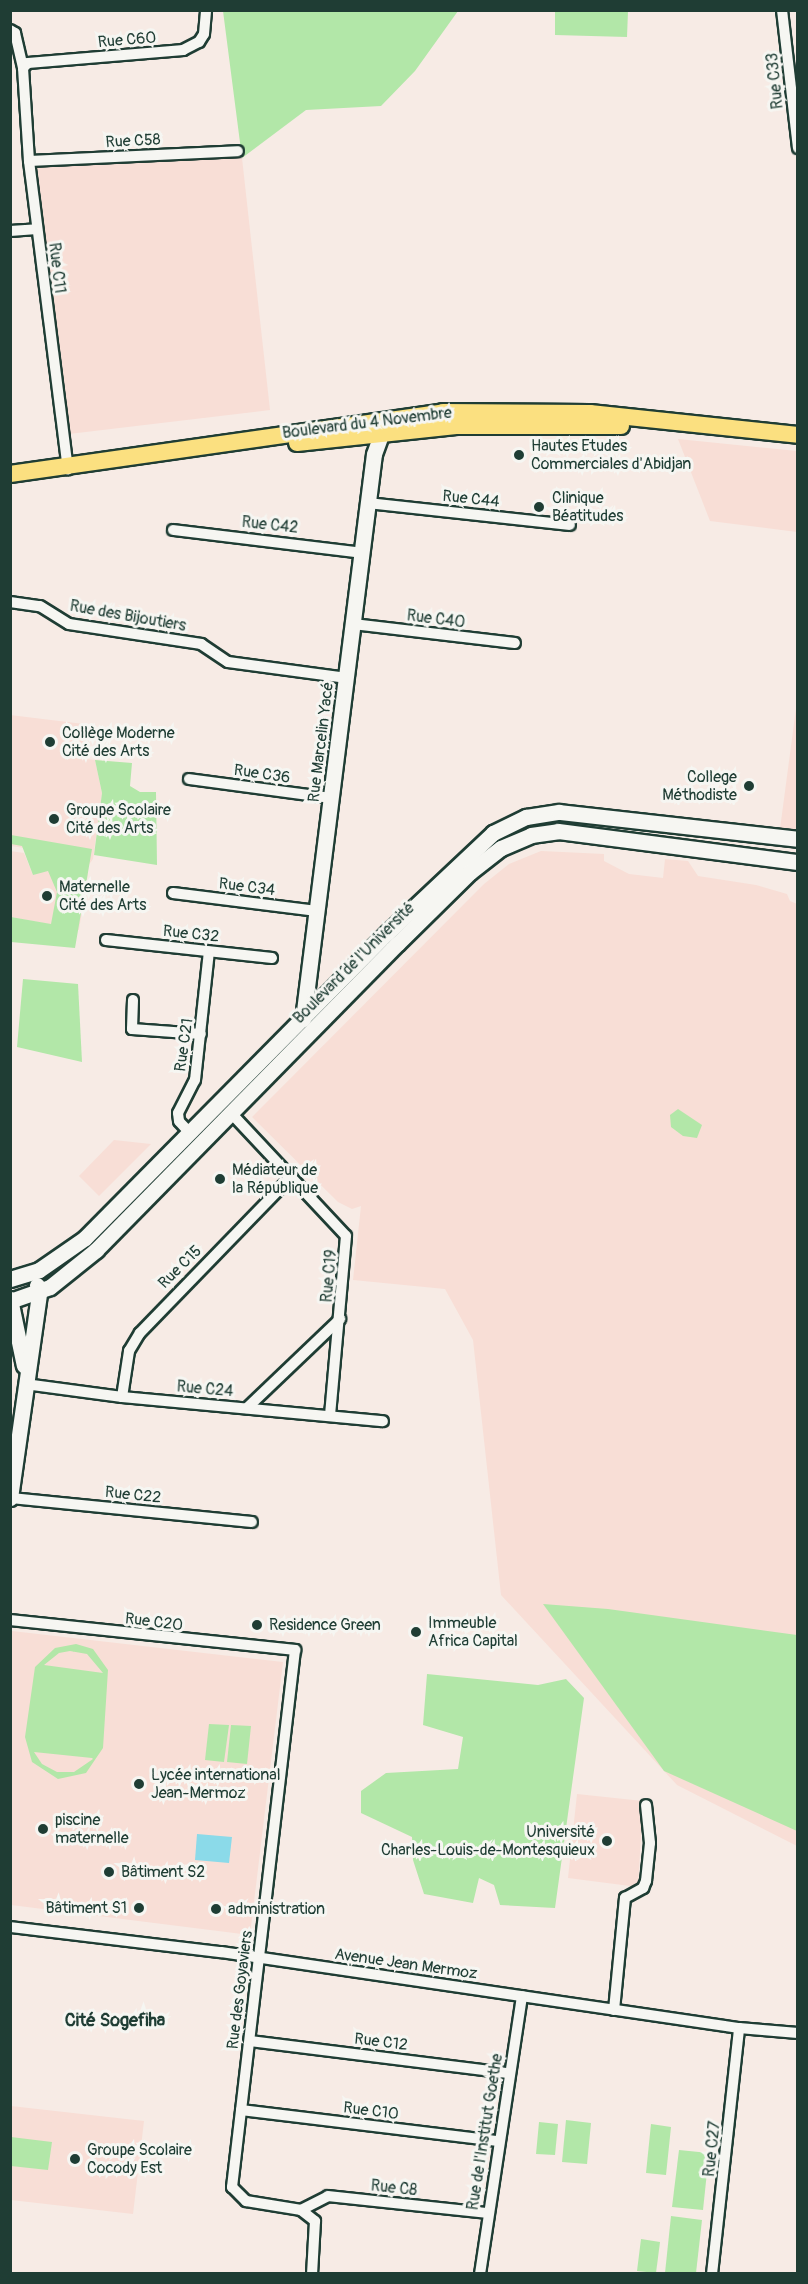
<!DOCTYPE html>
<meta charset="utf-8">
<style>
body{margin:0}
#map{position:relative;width:808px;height:2284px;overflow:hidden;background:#f7ebe5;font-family:Pangolin,sans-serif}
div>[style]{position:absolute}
.built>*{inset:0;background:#f8ded6}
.green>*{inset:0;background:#b2e7a8}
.water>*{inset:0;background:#8bdae9}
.roads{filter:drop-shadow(2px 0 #1f3d34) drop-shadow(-2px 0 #1f3d34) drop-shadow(0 2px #1f3d34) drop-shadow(0 -2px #1f3d34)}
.street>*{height:10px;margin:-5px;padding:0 5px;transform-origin:5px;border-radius:5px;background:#f6f6f2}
.secondary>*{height:15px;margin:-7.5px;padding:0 7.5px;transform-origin:7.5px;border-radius:7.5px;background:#f6f6f2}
.primary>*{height:16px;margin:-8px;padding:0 8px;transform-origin:8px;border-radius:8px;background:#fbe080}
.dots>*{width:16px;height:16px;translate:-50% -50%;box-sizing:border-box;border:3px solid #f6f6f2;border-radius:50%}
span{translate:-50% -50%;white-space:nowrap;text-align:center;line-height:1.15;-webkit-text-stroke:6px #f6f6f2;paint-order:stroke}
.street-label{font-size:16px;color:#1f3d34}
.poi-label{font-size:16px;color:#1f3d34}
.left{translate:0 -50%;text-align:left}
.right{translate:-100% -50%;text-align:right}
.neighbourhood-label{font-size:18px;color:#1f3d34;font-weight:700}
.frame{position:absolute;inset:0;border:12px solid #1f3d34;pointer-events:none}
</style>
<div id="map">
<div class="built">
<i style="clip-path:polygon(242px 158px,270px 410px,69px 434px,36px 167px)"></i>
<i style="clip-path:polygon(678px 439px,797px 451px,797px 532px,710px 521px)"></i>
<i style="clip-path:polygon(797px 701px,798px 830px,797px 830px,780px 829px)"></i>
<i style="clip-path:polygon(10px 715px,92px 725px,87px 759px,95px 760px,102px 793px,93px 859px,88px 866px,46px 851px,11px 846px)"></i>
<i style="clip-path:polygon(10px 851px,24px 853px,33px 875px,42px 871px,88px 873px,79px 930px,11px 917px)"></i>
<i style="clip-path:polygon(541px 851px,604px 854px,604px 861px,629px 874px,663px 878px,665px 859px,688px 861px,698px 876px,756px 885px,787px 894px,790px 901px,797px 904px,797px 1846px,677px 1785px,501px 1595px,473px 1340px,445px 1289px,353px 1280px,361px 1206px,352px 1209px,338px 1202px,252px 1117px,484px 884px,509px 864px)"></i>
<i style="clip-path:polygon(114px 1140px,151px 1144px,99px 1196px,79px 1176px)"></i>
<i style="clip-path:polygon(12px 1631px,283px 1662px,250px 1935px,11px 1905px)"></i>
<i style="clip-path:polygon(577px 1794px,643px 1801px,638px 1887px,568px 1878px)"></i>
<i style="clip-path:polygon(11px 2106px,144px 2121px,133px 2214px,11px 2200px)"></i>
</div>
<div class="green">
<i style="clip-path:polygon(223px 11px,458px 11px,415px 71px,381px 106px,306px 110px,242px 158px)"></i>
<i style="clip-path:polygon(555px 11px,628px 11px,627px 37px,555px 35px)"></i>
<i style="clip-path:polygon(95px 760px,132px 763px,130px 786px,140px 792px,156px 792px,157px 865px,94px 855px,102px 793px)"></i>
<i style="clip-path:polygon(11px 835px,92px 849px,75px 948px,11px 942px,11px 917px,51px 924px,57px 892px,48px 871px,33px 875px,22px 846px,11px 844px)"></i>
<i style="clip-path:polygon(23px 979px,78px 984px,82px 1062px,17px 1047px)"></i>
<i style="clip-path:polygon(678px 1109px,702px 1125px,697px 1138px,683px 1136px,671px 1127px,670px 1115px)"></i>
<i style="clip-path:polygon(543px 1604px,608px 1609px,797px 1635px,797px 1831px,664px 1771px)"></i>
<i style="clip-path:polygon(evenodd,76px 1644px,93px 1649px,108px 1670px,103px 1748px,86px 1773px,58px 1779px,32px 1762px,25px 1737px,35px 1667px,55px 1648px,76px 1644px,70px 1651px,87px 1654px,103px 1673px,44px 1665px,59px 1653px,70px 1651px,76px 1644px,34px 1752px,92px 1758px,93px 1759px,74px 1772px,57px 1772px,42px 1764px,34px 1752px)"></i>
<i style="clip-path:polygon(427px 1674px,538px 1685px,566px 1679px,584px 1698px,555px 1908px,500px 1905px,494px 1885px,479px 1878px,473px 1903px,424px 1894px,413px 1860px,412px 1837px,361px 1813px,361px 1791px,386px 1773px,458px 1769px,463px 1737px,423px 1725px)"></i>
<i style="clip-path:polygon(209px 1724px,229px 1725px,224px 1762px,205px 1760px)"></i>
<i style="clip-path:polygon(231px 1725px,251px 1726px,247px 1764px,227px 1762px)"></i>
<i style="clip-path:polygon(566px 2120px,591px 2123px,587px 2164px,562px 2162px)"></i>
<i style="clip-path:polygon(539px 2122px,558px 2124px,555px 2155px,536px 2154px)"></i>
<i style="clip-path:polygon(651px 2124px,671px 2127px,666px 2175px,646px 2173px)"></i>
<i style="clip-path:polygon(11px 2137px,52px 2142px,48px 2170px,11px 2166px)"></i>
<i style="clip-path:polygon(679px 2150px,709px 2153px,703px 2210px,672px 2207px)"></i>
<i style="clip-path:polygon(671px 2216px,702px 2220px,696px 2273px,665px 2273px)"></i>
<i style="clip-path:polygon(641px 2239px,660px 2242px,656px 2273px,637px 2271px)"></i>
</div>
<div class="water">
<i style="clip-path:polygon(197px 1834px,232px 1837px,229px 1863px,195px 1860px)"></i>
</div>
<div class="roads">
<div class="street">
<i style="left:782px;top:10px;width:139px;rotate:83.4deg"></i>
<i style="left:10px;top:30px;width:6px;rotate:31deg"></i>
<i style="left:15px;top:33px;width:36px;rotate:77deg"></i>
<i style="left:23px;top:68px;width:93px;rotate:86.3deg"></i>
<i style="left:29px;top:161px;width:311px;rotate:82.8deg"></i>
<i style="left:23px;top:68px;width:7px;rotate:-45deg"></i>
<i style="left:28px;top:63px;width:156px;rotate:-4.8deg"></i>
<i style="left:183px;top:50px;width:18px;rotate:-27deg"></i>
<i style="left:199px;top:42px;width:9px;rotate:-58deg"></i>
<i style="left:204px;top:34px;width:24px;rotate:-85deg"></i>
<i style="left:29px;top:161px;width:209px;rotate:-2.7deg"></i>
<i style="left:10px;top:231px;width:27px;rotate:-4deg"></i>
<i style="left:368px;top:503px;width:203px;rotate:6.2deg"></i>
<i style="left:173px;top:530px;width:191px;rotate:6.9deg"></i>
<i style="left:10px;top:602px;width:30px;rotate:8deg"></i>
<i style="left:40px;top:606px;width:34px;rotate:32deg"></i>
<i style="left:69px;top:624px;width:134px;rotate:8.6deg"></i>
<i style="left:201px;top:644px;width:32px;rotate:34deg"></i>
<i style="left:228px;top:662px;width:120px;rotate:7.7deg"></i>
<i style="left:353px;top:624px;width:163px;rotate:6.7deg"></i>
<i style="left:189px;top:779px;width:144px;rotate:7.6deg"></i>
<i style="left:173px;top:893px;width:145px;rotate:7.1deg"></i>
<i style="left:106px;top:940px;width:167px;rotate:6.2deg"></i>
<i style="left:133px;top:1000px;width:29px;rotate:92deg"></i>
<i style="left:132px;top:1029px;width:69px;rotate:4.1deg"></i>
<i style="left:231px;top:1113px;width:168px;rotate:46.9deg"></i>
<i style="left:346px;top:1236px;width:180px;rotate:95.1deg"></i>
<i style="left:190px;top:1133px;width:16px;rotate:-133deg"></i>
<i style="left:179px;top:1121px;width:8px;rotate:-97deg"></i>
<i style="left:178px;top:1113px;width:37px;rotate:-63deg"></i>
<i style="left:195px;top:1080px;width:129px;rotate:-83.8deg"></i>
<i style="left:25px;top:1384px;width:98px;rotate:7.6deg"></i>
<i style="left:122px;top:1397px;width:262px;rotate:5.3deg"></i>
<i style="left:122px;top:1397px;width:47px;rotate:-81.3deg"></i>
<i style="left:129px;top:1351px;width:21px;rotate:-59deg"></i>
<i style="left:140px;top:1333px;width:217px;rotate:-45.9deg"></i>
<i style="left:247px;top:1408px;width:129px;rotate:-43.7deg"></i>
<i style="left:11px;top:1498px;width:242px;rotate:5.7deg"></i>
<i style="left:10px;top:1620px;width:287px;rotate:6deg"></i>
<i style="left:295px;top:1650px;width:541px;rotate:96.69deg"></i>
<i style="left:232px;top:2187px;width:20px;rotate:45deg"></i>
<i style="left:246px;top:2201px;width:56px;rotate:9.3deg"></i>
<i style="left:301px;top:2210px;width:18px;rotate:38deg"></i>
<i style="left:315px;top:2221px;width:53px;rotate:93.2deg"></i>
<i style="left:10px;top:1927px;width:212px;rotate:6.8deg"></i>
<i style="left:221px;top:1952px;width:524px;rotate:8.35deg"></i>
<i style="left:739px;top:2028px;width:59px;rotate:4.8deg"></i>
<i style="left:614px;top:2010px;width:113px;rotate:-84.4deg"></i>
<i style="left:625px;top:1898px;width:21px;rotate:-29deg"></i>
<i style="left:643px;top:1888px;width:8px;rotate:-67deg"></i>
<i style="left:646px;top:1881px;width:38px;rotate:-84deg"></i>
<i style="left:650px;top:1843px;width:38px;rotate:-96deg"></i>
<i style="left:250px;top:2041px;width:260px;rotate:7.1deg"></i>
<i style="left:241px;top:2110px;width:259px;rotate:6.9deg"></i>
<i style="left:301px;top:2210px;width:30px;rotate:-27deg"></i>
<i style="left:328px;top:2196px;width:161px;rotate:6.1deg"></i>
<i style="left:480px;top:2274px;width:281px;rotate:-81.4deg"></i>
<i style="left:712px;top:2274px;width:247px;rotate:-83.7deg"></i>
</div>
<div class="secondary">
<i style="left:303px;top:1019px;width:569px;rotate:-82.84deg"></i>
<i style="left:374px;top:454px;width:30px;rotate:-70deg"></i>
<i style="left:10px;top:1279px;width:30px;rotate:-17deg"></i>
<i style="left:39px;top:1270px;width:56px;rotate:-34.8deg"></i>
<i style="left:85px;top:1238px;width:429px;rotate:-45.3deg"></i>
<i style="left:387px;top:933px;width:146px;rotate:-43.3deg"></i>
<i style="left:493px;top:833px;width:37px;rotate:-26deg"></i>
<i style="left:526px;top:817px;width:33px;rotate:-9deg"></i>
<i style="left:559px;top:812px;width:241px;rotate:6.4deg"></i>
<i style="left:10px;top:1299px;width:68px;rotate:78.2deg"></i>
<i style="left:10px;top:1301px;width:42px;rotate:-19.3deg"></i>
<i style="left:50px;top:1287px;width:59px;rotate:-38.8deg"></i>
<i style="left:96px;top:1250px;width:429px;rotate:-45.5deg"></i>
<i style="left:397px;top:944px;width:103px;rotate:-44.6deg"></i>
<i style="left:470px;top:872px;width:39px;rotate:-38deg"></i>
<i style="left:501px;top:848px;width:33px;rotate:-23deg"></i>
<i style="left:531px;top:835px;width:27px;rotate:-8deg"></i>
<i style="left:558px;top:831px;width:242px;rotate:7.4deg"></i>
<i style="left:10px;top:1498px;width:207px;rotate:-81.9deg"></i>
<i style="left:39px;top:1293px;width:8px;rotate:-104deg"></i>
</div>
<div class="primary">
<i style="left:297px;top:443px;width:160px;rotate:-6.1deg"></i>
<i style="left:456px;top:426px;width:165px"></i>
<i style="left:10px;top:474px;width:437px;rotate:-8.1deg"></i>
<i style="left:443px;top:412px;width:147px;rotate:0.4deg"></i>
<i style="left:590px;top:413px;width:209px;rotate:6deg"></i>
</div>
</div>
<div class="dots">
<i style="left:519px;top:455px;background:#1f3d34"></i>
<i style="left:539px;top:507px;background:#1f3d34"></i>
<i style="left:50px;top:742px;background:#1f3d34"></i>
<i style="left:749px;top:786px;background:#1f3d34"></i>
<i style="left:54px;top:819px;background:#1f3d34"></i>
<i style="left:47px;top:896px;background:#1f3d34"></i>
<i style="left:220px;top:1179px;background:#1f3d34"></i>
<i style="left:257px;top:1625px;background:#1f3d34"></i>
<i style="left:416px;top:1632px;background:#1f3d34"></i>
<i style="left:139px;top:1784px;background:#1f3d34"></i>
<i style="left:43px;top:1829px;background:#1f3d34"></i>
<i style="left:607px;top:1841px;background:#1f3d34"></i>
<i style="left:109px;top:1872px;background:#1f3d34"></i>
<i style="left:139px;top:1908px;background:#1f3d34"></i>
<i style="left:216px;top:1909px;background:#1f3d34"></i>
<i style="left:75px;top:2159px;background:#1f3d34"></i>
</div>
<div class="street-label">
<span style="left:127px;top:40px;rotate:-5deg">Rue C60</span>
<span style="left:775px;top:81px;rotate:-96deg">Rue C33</span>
<span style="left:133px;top:141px;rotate:-3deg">Rue C58</span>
<span style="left:57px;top:268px;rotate:83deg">Rue C11</span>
<span style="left:367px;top:423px;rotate:-7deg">Boulevard du 4 Novembre</span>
<span style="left:471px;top:499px;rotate:6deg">Rue C44</span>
<span style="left:270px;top:525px;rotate:6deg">Rue C42</span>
<span style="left:128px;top:616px;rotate:10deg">Rue des Bijoutiers</span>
<span style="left:436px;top:619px;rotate:7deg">Rue C40</span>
<span style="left:321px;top:742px;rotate:-83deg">Rue Marcelin Yacé</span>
<span style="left:262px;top:774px;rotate:8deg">Rue C36</span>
<span style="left:247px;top:887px;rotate:7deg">Rue C34</span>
<span style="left:191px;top:934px;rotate:6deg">Rue C32</span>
<span style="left:354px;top:963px;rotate:-45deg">Boulevard de l'Université</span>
<span style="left:184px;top:1045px;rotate:-82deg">Rue C21</span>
<span style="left:180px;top:1267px;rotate:-45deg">Rue C15</span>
<span style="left:329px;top:1276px;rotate:-85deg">Rue C19</span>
<span style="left:205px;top:1389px;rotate:5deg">Rue C24</span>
<span style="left:133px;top:1495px;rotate:6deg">Rue C22</span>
<span style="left:154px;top:1622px;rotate:7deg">Rue C20</span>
<span style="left:406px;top:1964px;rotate:8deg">Avenue Jean Mermoz</span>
<span style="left:240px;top:1990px;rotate:-83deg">Rue des Goyaviers</span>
<span style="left:381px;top:2042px;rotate:7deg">Rue C12</span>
<span style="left:371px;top:2111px;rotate:7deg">Rue C10</span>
<span style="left:485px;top:2132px;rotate:-81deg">Rue de l'Institut Goethe</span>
<span style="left:712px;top:2149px;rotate:-84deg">Rue C27</span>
<span style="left:394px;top:2188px;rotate:6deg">Rue C8</span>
</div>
<div class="poi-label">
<span class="left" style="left:531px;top:455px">Hautes Etudes<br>Commerciales d'Abidjan</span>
<span class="left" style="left:552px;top:507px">Clinique<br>Béatitudes</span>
<span class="left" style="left:62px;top:742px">Collège Moderne<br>Cité des Arts</span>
<span class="right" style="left:737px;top:786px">College<br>Méthodiste</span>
<span class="left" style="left:66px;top:819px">Groupe Scolaire<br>Cité des Arts</span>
<span class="left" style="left:59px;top:896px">Maternelle<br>Cité des Arts</span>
<span class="left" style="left:232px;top:1179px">Médiateur de<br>la République</span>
<span class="left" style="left:428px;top:1632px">Immeuble<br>Africa Capital</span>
<span class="left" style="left:269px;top:1625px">Residence Green</span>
<span class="left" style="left:151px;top:1784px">Lycée international<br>Jean-Mermoz</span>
<span class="left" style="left:55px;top:1829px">piscine<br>maternelle</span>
<span class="right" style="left:595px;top:1841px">Université<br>Charles-Louis-de-Montesquieux</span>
<span class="left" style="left:121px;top:1872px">Bâtiment S2</span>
<span class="right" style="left:127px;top:1908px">Bâtiment S1</span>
<span class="left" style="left:228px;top:1909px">administration</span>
<span class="left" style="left:87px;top:2159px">Groupe Scolaire<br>Cocody Est</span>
</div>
<div class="neighbourhood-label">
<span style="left:115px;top:2021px">Cité Sogefiha</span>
</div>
<div class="frame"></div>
</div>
